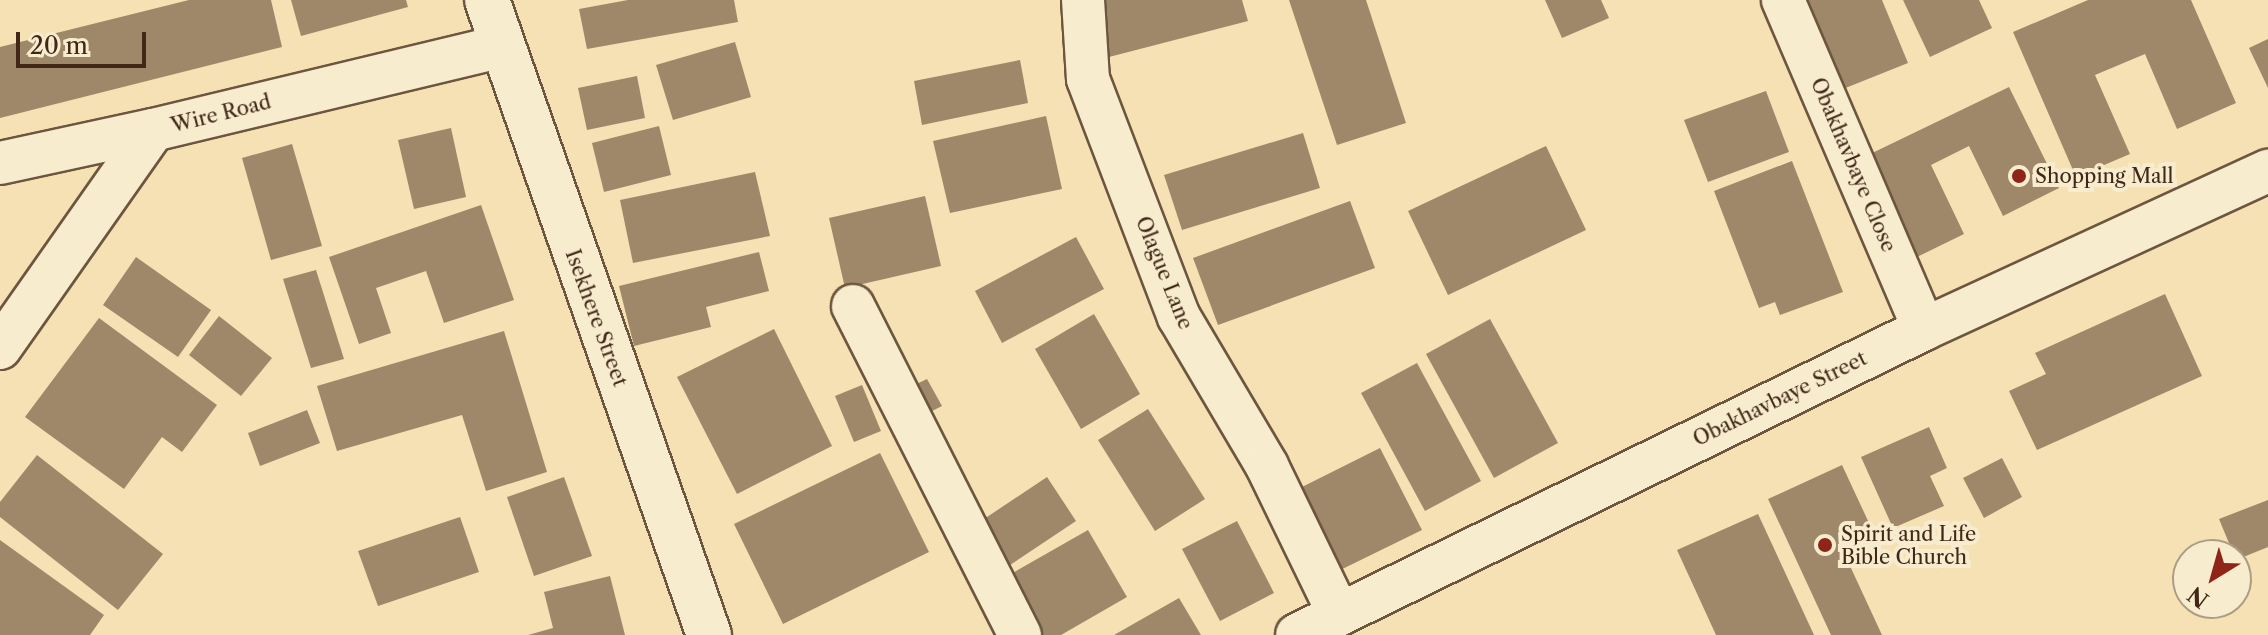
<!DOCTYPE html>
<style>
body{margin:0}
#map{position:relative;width:2268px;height:635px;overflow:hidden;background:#f5e1b3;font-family:"Libre Caslon Text",serif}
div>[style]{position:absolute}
.building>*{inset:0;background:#9e8869}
.roads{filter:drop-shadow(2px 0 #6d563f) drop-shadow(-2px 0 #6d563f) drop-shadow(0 2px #6d563f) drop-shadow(0 -2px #6d563f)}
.minor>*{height:42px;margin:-21px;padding:0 21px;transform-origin:21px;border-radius:21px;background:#f8ecce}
.tertiary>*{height:44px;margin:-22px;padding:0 22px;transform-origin:22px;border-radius:22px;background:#f8ecce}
.dots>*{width:22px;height:22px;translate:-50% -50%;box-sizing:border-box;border:4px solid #f8ecce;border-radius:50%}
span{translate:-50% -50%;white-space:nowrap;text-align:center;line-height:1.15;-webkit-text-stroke:8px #f8ecce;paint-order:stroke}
.street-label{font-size:20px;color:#402718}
.poi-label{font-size:20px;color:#402718}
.left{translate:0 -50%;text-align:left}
.north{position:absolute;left:2172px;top:539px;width:80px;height:80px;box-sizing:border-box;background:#f8ecce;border:2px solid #ae9d85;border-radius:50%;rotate:217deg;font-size:22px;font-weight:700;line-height:32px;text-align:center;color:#402718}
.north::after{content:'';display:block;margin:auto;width:28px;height:36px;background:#8f2418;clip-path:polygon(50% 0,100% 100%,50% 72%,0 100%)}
.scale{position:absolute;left:16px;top:32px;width:130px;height:36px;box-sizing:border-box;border:4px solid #402718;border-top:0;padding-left:10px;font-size:24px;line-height:28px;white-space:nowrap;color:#402718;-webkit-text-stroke:6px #f8ecce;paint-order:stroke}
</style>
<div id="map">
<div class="building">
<i style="clip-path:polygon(189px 0,271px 0,282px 47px,0 118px,0 47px)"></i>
<i style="clip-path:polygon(291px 0,406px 0,408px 7px,301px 36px)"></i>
<i style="clip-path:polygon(628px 0,734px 0,738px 22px,587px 49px,579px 9px)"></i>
<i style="clip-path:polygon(1093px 0,1242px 0,1248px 21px,1109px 57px)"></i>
<i style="clip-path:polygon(1289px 0,1366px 0,1406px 123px,1337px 145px)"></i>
<i style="clip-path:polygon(1545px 0,1601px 0,1609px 18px,1562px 38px)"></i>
<i style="clip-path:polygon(1789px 0,1882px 0,1908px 63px,1828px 95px)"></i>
<i style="clip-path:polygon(1903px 0,1979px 0,1992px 28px,1930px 57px)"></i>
<i style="clip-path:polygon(2088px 0,2191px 0,2236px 103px,2177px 129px,2145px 54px,2095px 75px,2130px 154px,2076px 177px,2013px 32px)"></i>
<i style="clip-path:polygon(2268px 39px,2268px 88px,2249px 48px)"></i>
<i style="clip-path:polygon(735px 42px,751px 97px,673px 120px,656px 65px)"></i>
<i style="clip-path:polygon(1020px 60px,1028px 103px,922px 125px,914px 81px)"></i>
<i style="clip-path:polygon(637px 76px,645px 118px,587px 130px,578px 88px)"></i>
<i style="clip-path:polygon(2009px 87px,2059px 188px,2003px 216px,1969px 146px,1931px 165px,1964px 234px,1917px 257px,1866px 156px)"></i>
<i style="clip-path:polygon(1766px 91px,1789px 152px,1708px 182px,1684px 120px)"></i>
<i style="clip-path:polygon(1046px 116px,1062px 189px,950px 213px,933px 141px)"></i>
<i style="clip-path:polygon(659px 126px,671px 175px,604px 192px,592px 143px)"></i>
<i style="clip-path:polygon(451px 128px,466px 197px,414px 209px,398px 140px)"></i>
<i style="clip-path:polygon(1303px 133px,1320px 188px,1182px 230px,1164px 175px)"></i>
<i style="clip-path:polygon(292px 144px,322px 246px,271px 260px,242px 158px)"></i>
<i style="clip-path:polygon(1546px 146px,1586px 230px,1448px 295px,1408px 211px)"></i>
<i style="clip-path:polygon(1792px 161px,1843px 292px,1780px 315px,1775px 302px,1759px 308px,1714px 191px)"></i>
<i style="clip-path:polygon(755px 172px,770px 236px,633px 263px,620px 200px)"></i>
<i style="clip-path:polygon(925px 196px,941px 266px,845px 288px,829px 218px)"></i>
<i style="clip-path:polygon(1350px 201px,1375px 268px,1218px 325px,1193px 258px)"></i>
<i style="clip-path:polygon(481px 205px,514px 300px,444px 323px,426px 271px,376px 288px,391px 333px,359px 344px,329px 257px)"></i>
<i style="clip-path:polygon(1076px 237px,1104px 289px,1002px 343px,975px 291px)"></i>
<i style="clip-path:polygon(759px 252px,769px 291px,706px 307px,711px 327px,634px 346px,619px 286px)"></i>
<i style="clip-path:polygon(136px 257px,211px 310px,178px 357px,103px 305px)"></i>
<i style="clip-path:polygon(316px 270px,344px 359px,311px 368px,283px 279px)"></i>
<i style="clip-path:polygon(2165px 294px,2202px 376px,2037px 450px,2009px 391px,2046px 374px,2035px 353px)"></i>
<i style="clip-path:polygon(1094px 314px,1140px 394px,1081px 429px,1035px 349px)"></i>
<i style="clip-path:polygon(219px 316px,272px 358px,241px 396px,189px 355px)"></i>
<i style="clip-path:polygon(99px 318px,217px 405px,182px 452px,162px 437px,124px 489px,25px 417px)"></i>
<i style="clip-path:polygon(1490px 319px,1558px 443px,1494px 478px,1426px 354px)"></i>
<i style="clip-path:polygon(774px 329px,832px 446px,737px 494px,677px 377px)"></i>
<i style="clip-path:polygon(504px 331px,547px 472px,486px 491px,462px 415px,337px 451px,317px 386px)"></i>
<i style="clip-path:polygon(1417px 363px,1481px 481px,1425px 511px,1361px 393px)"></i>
<i style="clip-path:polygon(927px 379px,942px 406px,920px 417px,906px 389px)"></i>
<i style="clip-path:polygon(862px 385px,881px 431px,854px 442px,835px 396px)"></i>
<i style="clip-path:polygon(1148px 409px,1205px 499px,1155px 531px,1098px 440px)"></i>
<i style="clip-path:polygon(307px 410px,320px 443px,260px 466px,248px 433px)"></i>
<i style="clip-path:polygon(1929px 427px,1947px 468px,1930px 476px,1944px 506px,1893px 528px,1861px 457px)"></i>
<i style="clip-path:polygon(1380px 448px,1422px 530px,1326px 577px,1286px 495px)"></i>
<i style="clip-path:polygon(880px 453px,929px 552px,783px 624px,734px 524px)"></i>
<i style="clip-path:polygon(37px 455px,163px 554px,118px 610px,0 517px,0 502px)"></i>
<i style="clip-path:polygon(2002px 458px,2022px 497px,1984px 518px,1963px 478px)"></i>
<i style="clip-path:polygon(1842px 465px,1876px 538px,1844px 553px,1882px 635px,1831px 635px,1768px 499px)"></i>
<i style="clip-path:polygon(564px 477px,592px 556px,534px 576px,507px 497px)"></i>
<i style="clip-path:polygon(1047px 477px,1076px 521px,1004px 569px,975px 525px)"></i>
<i style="clip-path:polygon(2268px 500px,2268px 547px,2236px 560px,2219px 519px)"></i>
<i style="clip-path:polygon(1758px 514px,1814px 635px,1716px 635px,1677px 550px)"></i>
<i style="clip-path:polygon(460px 517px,479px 572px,378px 606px,358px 551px)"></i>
<i style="clip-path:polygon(1237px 521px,1274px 593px,1220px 621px,1182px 549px)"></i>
<i style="clip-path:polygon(1088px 530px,1127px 597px,1061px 635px,1034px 635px,1002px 579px)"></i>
<i style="clip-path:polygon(0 540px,104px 615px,90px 635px,0 635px)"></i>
<i style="clip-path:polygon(610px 576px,625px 635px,528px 635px,553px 628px,544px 592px)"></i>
<i style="clip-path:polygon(1179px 598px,1201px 635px,1114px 635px)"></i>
</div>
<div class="roads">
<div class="minor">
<i style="left:1083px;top:0;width:79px;rotate:86.4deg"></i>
<i style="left:1088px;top:79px;width:255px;rotate:69.1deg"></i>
<i style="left:1179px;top:317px;width:173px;rotate:59.4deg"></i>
<i style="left:1267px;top:466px;width:165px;rotate:64.1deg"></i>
<i style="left:1783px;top:0;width:358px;rotate:66.8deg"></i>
<i style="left:0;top:163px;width:157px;rotate:-12.2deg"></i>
<i style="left:853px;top:306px;width:369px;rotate:63.1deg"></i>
<i style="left:0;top:348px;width:266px;rotate:-54.9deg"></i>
<i style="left:153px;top:130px;width:357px;rotate:-13.5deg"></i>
<i style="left:1297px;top:635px;width:698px;rotate:-26.01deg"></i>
<i style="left:1924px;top:329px;width:379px;rotate:-24.7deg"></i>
</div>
<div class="tertiary">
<i style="left:487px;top:0;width:673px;rotate:70.73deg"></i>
</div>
</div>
<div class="dots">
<i style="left:2019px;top:176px;background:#8f2418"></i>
<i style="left:1825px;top:545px;background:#8f2418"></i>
</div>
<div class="street-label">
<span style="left:221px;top:114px;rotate:-14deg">Wire Road</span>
<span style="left:1853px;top:165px;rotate:67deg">Obakhavbaye Close</span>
<span style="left:1164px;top:273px;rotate:68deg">Olague Lane</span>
<span style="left:596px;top:318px;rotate:70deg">Isekhere Street</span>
<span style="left:1780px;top:399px;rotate:-26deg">Obakhavbaye Street</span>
</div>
<div class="poi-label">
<span class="left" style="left:2035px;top:176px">Shopping Mall</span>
<span class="left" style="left:1841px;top:546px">Spirit and Life<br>Bible Church</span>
</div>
<div class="north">N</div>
<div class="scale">20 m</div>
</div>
